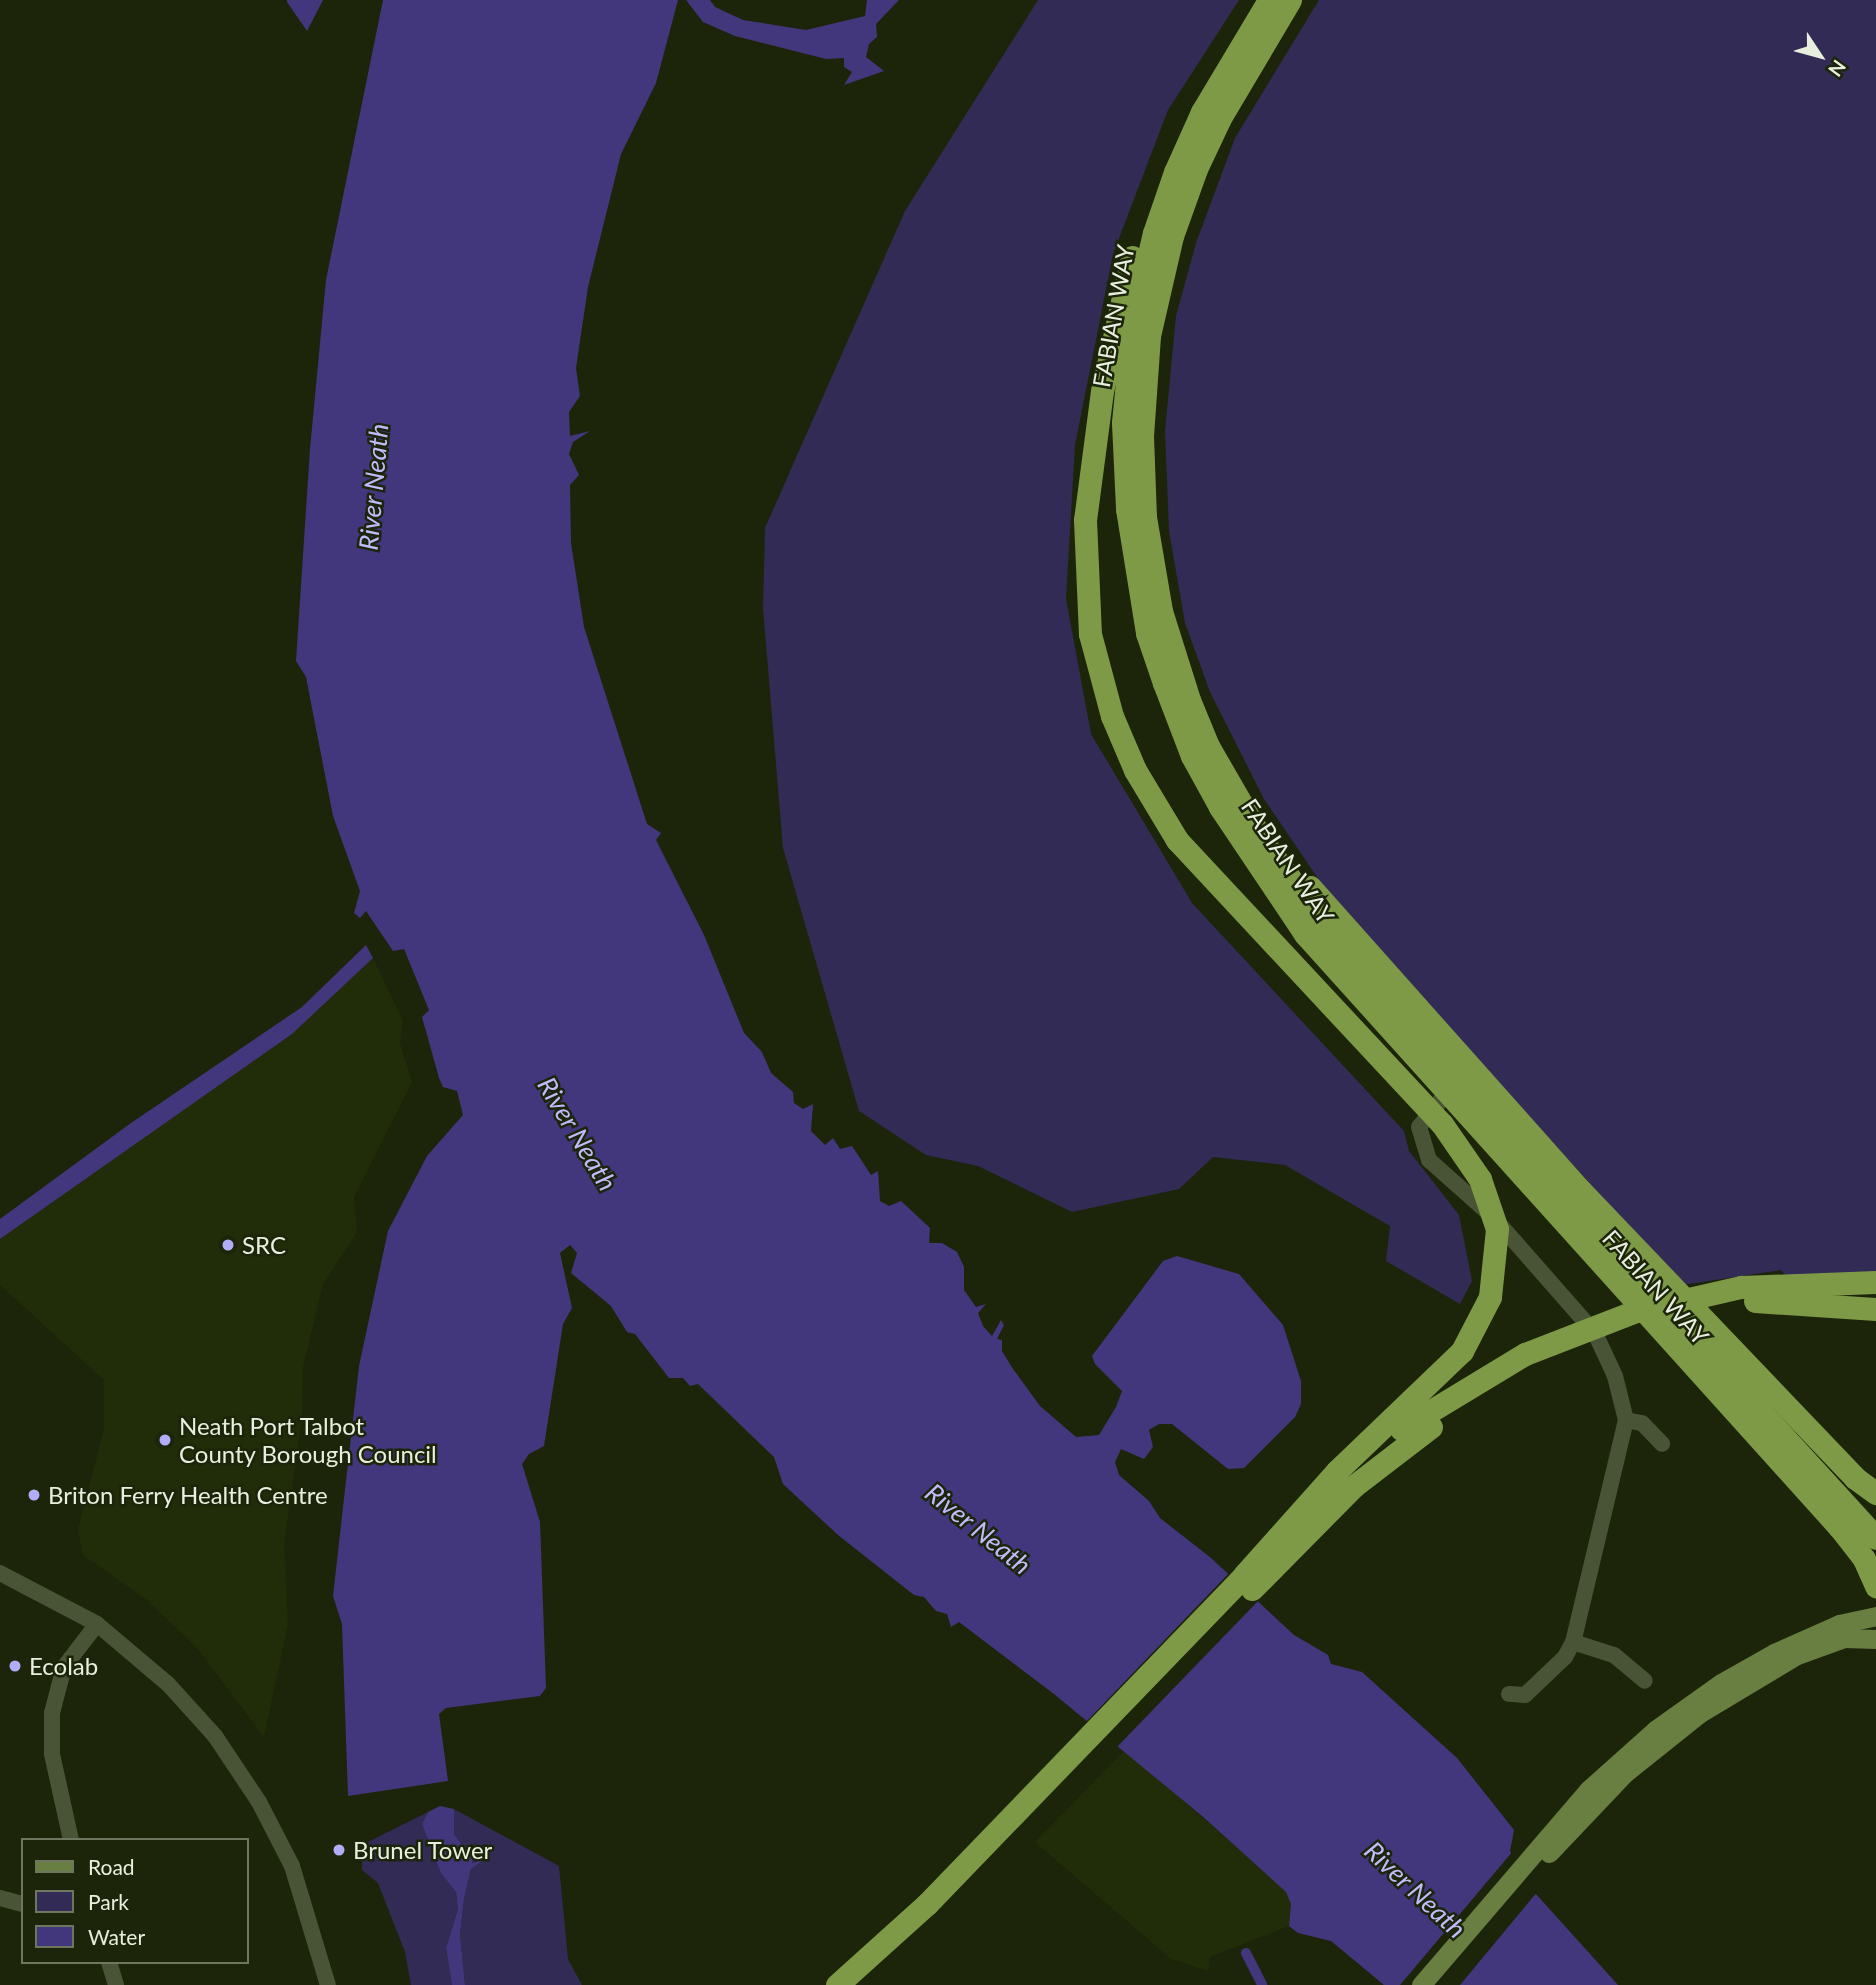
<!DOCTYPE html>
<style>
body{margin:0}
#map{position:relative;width:1876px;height:1985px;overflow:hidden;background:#1c250a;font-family:Lato,sans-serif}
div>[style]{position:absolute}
.built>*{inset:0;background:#212c09}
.green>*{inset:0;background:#312b56}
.water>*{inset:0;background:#42377d}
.pier>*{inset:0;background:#1c250a}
.canal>*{height:10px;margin:-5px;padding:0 5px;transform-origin:5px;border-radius:5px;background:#42377d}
.minor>*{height:16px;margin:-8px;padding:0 8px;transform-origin:8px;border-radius:8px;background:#495437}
.major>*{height:19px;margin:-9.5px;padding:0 9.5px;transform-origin:9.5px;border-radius:9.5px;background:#697e41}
.highway>*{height:23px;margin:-11.5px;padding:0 11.5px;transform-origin:11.5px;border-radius:11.5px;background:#7e9a47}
.dots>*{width:19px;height:19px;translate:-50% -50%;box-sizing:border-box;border:4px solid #1c250a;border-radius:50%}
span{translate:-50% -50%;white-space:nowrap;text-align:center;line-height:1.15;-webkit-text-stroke:5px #1c250a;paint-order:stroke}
.street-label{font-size:24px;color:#e8efde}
.poi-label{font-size:24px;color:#e8efde}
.left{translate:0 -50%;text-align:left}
.water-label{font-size:26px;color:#c0bcfa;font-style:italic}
.legend{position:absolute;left:21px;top:1838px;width:228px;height:126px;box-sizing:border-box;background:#1c250a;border:2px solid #6e765f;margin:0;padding:9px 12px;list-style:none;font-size:21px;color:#e8efde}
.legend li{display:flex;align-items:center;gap:14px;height:35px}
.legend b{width:35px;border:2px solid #6e765f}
.north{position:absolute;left:1785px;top:21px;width:70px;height:70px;-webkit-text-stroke:5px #1c250a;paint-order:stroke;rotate:126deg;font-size:19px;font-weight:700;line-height:28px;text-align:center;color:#e8efde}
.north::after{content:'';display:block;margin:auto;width:24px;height:32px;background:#e8efde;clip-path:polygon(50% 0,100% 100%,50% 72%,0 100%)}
</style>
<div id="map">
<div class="built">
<i style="clip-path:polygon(373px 958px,403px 1021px,400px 1043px,412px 1082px,354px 1197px,357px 1232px,323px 1284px,303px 1367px,302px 1418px,284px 1543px,288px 1624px,264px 1737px,198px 1649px,147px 1600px,83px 1555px,78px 1529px,104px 1429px,104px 1380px,0 1285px,0 1239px,292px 1034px)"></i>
<i style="clip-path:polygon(1125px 1750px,1287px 1892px,1291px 1904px,1289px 1926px,1210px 1957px,1208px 1971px,1171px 1959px,1035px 1842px)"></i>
</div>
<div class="green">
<i style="clip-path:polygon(1038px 0,1239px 0,1168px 110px,1113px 254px,1075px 445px,1066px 599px,1091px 734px,1192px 903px,1404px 1131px,1409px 1151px,1459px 1215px,1472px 1281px,1460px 1304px,1386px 1261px,1390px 1226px,1285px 1165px,1213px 1157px,1179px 1189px,1072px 1212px,978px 1166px,926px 1155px,859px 1111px,783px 848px,763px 608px,765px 528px,905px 211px)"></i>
<i style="clip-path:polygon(1319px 0,1876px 0,1876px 1273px,1786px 1276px,1781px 1270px,1682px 1285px,1332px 899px,1264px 799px,1210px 692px,1185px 623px,1169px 531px,1165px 431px,1176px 316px,1196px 243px,1235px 138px)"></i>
<i style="clip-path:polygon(454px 1809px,559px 1866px,568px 1959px,582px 1985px,465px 1985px,460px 1934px,464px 1899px,471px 1869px,483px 1859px,472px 1863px,454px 1834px)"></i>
<i style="clip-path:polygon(428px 1812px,422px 1824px,446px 1878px,456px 1892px,458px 1909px,446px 1948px,452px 1985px,411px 1985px,405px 1952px,378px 1883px,362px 1870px,362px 1845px)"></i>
</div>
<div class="water">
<i style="clip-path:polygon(287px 0,323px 0,307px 31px,287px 2px)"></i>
<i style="clip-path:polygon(383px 0,678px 0,656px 83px,621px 154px,588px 287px,576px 368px,580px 396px,569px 412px,570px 436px,590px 431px,573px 442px,569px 454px,579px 475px,570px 485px,571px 543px,584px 627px,647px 824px,661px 833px,656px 840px,704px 935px,744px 1033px,762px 1052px,771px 1073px,793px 1092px,794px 1103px,803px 1109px,813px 1104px,811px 1131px,825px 1145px,833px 1138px,840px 1149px,852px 1146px,871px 1175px,878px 1171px,880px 1201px,889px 1206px,901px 1201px,930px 1228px,929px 1243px,942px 1243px,957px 1252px,964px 1267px,964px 1290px,976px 1307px,986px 1304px,978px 1313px,983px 1326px,992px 1336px,1001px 1320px,1004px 1325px,997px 1339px,1002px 1340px,1002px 1351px,1013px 1369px,1040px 1406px,1076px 1437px,1099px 1435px,1116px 1407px,1122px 1391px,1095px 1364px,1092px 1356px,1163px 1261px,1177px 1256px,1239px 1274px,1283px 1325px,1301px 1381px,1301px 1404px,1295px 1417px,1244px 1468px,1228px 1469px,1172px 1424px,1159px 1424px,1149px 1430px,1153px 1447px,1144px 1459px,1121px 1449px,1115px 1462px,1119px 1475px,1149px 1501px,1160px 1518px,1211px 1558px,1294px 1635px,1328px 1655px,1331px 1664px,1362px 1672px,1457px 1758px,1514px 1830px,1510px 1851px,1535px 1893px,1618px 1985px,1384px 1985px,1331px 1941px,1298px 1933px,1289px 1926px,1291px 1904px,1286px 1892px,1202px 1816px,1054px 1694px,959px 1622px,951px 1627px,947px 1614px,936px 1611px,924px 1597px,914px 1595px,838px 1535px,783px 1484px,774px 1457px,698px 1384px,690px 1386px,683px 1378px,669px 1378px,635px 1334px,627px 1332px,611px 1306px,571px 1273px,577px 1253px,570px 1245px,560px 1253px,572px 1308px,563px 1324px,544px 1446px,529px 1454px,522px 1464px,540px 1522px,546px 1688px,540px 1696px,446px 1708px,439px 1714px,448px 1781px,348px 1796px,342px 1624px,333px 1596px,359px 1366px,388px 1231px,427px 1156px,463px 1115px,457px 1091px,443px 1087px,439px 1078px,422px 1017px,429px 1010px,404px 949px,393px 951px,366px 911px,360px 918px,354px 913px,360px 891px,333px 816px,306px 677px,296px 661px,310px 449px,326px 280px)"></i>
<i style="clip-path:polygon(686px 0,710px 0,715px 7px,743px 20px,806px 30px,865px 16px,867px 0,899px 0,876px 24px,877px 37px,869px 44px,866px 57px,884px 71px,844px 85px,852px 72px,844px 67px,844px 58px,826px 59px,735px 36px,703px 22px)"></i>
<i style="clip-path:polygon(366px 945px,373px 958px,292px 1034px,0 1239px,0 1219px,131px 1123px,302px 1007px)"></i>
<i style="clip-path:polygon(440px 1806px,454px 1809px,454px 1834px,462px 1845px,473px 1849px,472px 1863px,486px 1858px,471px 1869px,464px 1899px,460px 1934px,465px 1985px,452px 1985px,446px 1948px,458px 1909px,456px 1892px,441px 1873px,422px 1824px,428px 1812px)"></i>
</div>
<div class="pier">
<i style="clip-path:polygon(1231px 1571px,1260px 1599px,1116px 1748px,1085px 1723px)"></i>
<i style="clip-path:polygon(1513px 1851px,1538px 1891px,1460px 1985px,1400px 1985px)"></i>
</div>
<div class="canal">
<i style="left:1246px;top:1953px;width:36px;rotate:63deg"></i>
</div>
<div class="minor">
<i style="left:1445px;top:1095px;width:41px;rotate:129.1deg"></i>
<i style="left:1419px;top:1127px;width:34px;rotate:73deg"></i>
<i style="left:1429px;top:1160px;width:87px;rotate:41.7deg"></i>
<i style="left:1494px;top:1218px;width:153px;rotate:48.7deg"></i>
<i style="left:1595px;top:1333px;width:47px;rotate:65.1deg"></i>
<i style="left:1615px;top:1376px;width:45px;rotate:76deg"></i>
<i style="left:1626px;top:1420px;width:228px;rotate:103.4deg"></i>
<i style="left:1573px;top:1642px;width:17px;rotate:118deg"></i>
<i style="left:1565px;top:1657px;width:55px;rotate:136.5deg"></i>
<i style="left:1525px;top:1695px;width:16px;rotate:-176deg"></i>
<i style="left:1626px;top:1420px;width:16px;rotate:11deg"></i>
<i style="left:1642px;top:1423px;width:29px;rotate:46deg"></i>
<i style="left:0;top:1573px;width:110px;rotate:27.7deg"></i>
<i style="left:97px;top:1624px;width:93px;rotate:40.2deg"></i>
<i style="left:168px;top:1684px;width:70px;rotate:47.9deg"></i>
<i style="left:215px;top:1736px;width:79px;rotate:56.3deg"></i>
<i style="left:259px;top:1802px;width:72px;rotate:62.7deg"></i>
<i style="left:292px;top:1866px;width:124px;rotate:73.2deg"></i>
<i style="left:1573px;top:1642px;width:43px;rotate:17.6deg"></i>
<i style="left:1614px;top:1655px;width:40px;rotate:40deg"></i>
<i style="left:71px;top:1840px;width:88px;rotate:-102.5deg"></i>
<i style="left:52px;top:1754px;width:41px;rotate:-90deg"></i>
<i style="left:52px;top:1713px;width:48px;rotate:-75.4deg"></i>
<i style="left:64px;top:1667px;width:54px;rotate:-52.5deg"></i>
<i style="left:0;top:1898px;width:24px;rotate:15deg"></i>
<i style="left:109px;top:1962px;width:24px;rotate:73deg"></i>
</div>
<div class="major">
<i style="left:1549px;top:1853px;width:110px;rotate:-46.5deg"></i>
<i style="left:1625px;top:1773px;width:96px;rotate:-38.7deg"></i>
<i style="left:1700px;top:1713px;width:113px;rotate:-30.9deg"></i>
<i style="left:1797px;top:1655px;width:50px;rotate:-19.9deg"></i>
<i style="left:1844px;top:1638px;width:32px;rotate:2deg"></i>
<i style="left:1421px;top:1985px;width:257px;rotate:-49.4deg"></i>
<i style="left:1588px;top:1790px;width:90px;rotate:-41.8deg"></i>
<i style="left:1655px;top:1730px;width:81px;rotate:-35.5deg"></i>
<i style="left:1721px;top:1683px;width:61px;rotate:-29.5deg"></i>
<i style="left:1774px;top:1653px;width:71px;rotate:-24deg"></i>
<i style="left:1839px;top:1624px;width:38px;rotate:-12deg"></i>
</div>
<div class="highway">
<i style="left:1269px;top:0;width:131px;rotate:120.9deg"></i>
<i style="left:1202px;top:112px;width:66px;rotate:114.2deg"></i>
<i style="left:1175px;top:172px;width:65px;rotate:109deg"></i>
<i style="left:1154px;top:233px;width:91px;rotate:103.3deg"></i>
<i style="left:1133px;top:322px;width:101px;rotate:95.7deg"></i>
<i style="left:1123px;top:423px;width:86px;rotate:87.3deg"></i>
<i style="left:1127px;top:509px;width:126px;rotate:80.8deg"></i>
<i style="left:1147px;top:633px;width:53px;rotate:71.2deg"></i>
<i style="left:1164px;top:683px;width:78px;rotate:69deg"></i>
<i style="left:1192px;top:756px;width:58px;rotate:61.2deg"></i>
<i style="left:1220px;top:807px;width:153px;rotate:56.2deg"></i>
<i style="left:1305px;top:934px;width:799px;rotate:47.99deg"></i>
<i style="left:1840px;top:1528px;width:39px;rotate:52deg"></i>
<i style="left:1864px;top:1559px;width:30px;rotate:66deg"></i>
<i style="left:1290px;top:0;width:137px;rotate:120.7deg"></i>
<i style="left:1220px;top:118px;width:56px;rotate:115.2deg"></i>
<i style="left:1196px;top:169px;width:71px;rotate:109.7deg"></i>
<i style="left:1172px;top:236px;width:103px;rotate:103deg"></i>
<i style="left:1149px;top:336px;width:100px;rotate:94deg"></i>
<i style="left:1142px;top:436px;width:81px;rotate:87.9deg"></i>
<i style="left:1145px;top:517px;width:95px;rotate:80.3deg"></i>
<i style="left:1161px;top:611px;width:93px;rotate:72.5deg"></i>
<i style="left:1189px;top:700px;width:50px;rotate:67.6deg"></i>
<i style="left:1208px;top:746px;width:112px;rotate:60deg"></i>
<i style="left:1264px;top:843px;width:147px;rotate:53.8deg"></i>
<i style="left:1351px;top:962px;width:779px;rotate:47.65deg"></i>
<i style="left:1132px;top:257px;width:137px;rotate:102.6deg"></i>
<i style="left:1102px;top:391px;width:130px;rotate:97.5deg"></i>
<i style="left:1085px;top:520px;width:114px;rotate:87.5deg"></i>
<i style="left:1090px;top:634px;width:85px;rotate:75deg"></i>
<i style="left:1112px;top:716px;width:59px;rotate:66.9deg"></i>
<i style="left:1135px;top:770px;width:82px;rotate:59deg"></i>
<i style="left:1177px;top:840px;width:388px;rotate:47deg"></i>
<i style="left:1442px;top:1124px;width:67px;rotate:55.4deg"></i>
<i style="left:1480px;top:1179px;width:53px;rotate:71.2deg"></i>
<i style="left:1497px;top:1229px;width:68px;rotate:95.9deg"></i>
<i style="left:1490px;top:1297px;width:61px;rotate:117.4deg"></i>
<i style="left:1462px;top:1351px;width:173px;rotate:136.2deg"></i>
<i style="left:1337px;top:1471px;width:140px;rotate:131.8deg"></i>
<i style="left:1310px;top:887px;width:407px;rotate:48.3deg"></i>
<i style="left:1581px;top:1191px;width:397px;rotate:46.3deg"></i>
<i style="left:1855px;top:1478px;width:26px;rotate:36deg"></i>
<i style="left:1755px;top:1301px;width:121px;rotate:3.8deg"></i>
<i style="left:1401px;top:1429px;width:145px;rotate:-31.2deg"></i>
<i style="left:1525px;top:1354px;width:119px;rotate:-21.2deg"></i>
<i style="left:1636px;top:1311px;width:108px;rotate:-12.9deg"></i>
<i style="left:1741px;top:1287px;width:135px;rotate:-2.1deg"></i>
<i style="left:1252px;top:1589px;width:145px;rotate:-45.3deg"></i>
<i style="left:1354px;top:1486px;width:97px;rotate:-37.5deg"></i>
<i style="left:837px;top:1985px;width:121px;rotate:-42deg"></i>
<i style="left:927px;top:1904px;width:472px;rotate:-46deg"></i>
</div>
<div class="dots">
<i style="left:228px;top:1245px;background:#b2adf9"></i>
<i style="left:165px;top:1440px;background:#b2adf9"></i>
<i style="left:34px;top:1495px;background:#b2adf9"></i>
<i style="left:15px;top:1666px;background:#b2adf9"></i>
<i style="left:339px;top:1850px;background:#b2adf9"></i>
</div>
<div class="street-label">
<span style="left:1113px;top:316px;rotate:-80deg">FABIAN WAY</span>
<span style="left:1288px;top:861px;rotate:56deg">FABIAN WAY</span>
<span style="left:1656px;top:1287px;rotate:48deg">FABIAN WAY</span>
</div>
<div class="poi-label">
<span class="left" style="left:242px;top:1245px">SRC</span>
<span class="left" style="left:179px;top:1440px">Neath Port Talbot<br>County Borough Council</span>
<span class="left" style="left:48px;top:1495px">Briton Ferry Health Centre</span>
<span class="left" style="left:29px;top:1666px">Ecolab</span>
<span class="left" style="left:353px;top:1850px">Brunel Tower</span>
</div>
<div class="water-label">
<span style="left:374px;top:487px;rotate:-85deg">River Neath</span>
<span style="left:577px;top:1134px;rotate:59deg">River Neath</span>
<span style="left:978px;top:1529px;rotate:39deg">River Neath</span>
<span style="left:1415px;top:1890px;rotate:43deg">River Neath</span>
</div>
<ul class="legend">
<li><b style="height:9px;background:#697e41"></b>Road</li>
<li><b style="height:19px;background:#312b56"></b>Park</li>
<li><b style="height:19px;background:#42377d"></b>Water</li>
</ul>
<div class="north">N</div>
</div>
